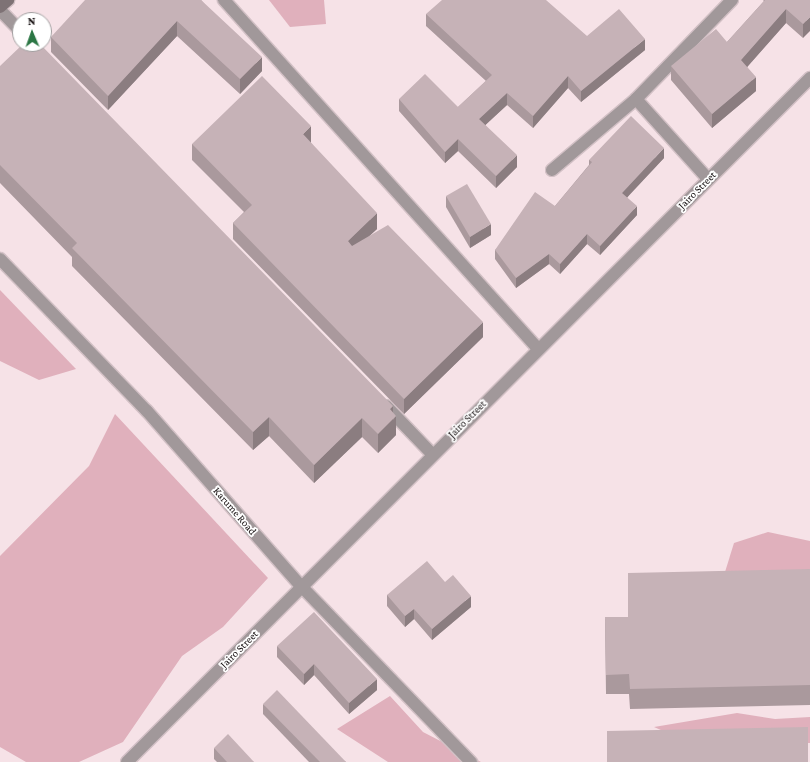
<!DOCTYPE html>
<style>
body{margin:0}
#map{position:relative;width:810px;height:762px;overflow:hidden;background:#f6e2e7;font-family:"Crimson Pro",serif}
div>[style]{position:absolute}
.green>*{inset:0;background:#e0b0bc}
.roads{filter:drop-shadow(1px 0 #d2c0c5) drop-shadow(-1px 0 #d2c0c5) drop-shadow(0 1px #d2c0c5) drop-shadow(0 -1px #d2c0c5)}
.street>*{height:12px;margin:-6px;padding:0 6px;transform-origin:6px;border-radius:6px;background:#a1989a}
.secondary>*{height:12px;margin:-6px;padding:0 6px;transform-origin:6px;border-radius:6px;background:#7e7275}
.wall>*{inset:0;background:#aa999d}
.shaded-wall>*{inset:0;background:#8b7d80}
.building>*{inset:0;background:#c6b2b7}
span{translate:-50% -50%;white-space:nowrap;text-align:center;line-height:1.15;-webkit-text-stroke:3.5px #fff;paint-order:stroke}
.street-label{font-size:11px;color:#161011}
.north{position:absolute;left:12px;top:12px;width:40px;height:40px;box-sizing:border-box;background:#fff;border:1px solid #a29fa0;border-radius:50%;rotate:358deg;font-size:11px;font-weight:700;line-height:16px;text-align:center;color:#161011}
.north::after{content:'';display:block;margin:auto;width:14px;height:18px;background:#2b7644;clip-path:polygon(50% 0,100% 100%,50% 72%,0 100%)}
</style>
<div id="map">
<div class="green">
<i style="clip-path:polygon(269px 0,324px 0,326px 24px,290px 27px)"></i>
<i style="clip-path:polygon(0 290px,76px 369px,39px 380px,0 361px)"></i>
<i style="clip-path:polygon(115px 414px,268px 578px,223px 627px,182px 656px,123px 742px,79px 762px,26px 762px,0 747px,0 556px,89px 466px)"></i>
<i style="clip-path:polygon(768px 532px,810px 541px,810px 586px,725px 572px,734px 543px)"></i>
<i style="clip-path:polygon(390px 696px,423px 732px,481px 762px,388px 762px,337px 729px)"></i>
<i style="clip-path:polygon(737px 713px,775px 719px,810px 717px,810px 743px,686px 741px,654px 727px)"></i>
</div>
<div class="roads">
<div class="street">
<i style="left:224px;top:0;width:468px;rotate:48deg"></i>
<i style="left:0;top:10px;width:29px;rotate:46deg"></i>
<i style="left:636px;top:99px;width:108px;rotate:48deg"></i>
<i style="left:552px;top:170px;width:110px;rotate:-40.2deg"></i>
<i style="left:636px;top:99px;width:138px;rotate:-45.9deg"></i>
<i style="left:0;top:259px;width:211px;rotate:46deg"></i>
<i style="left:147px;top:411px;width:233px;rotate:48.7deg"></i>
<i style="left:301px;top:586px;width:245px;rotate:46deg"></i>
<i style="left:386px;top:406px;width:66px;rotate:46.2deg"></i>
<i style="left:127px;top:762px;width:967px;rotate:-45.04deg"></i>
</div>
<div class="secondary">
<i style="left:0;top:7px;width:11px;rotate:-41deg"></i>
</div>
</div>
<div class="wall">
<i style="clip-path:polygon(201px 0,262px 71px,240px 94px,177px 36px,108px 110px,51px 52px,51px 37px)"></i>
<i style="clip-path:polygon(763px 0,810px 0,803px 38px,786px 23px,747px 67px,756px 91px,712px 128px,671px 80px,671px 66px,727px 42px,764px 1px)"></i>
<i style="clip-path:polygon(426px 14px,587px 36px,645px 50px,581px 102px,568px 88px,533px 128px,507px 105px,485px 125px,517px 167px,496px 188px,458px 151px,445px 163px,399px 111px,399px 99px,458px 107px,486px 81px,426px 26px)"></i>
<i style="clip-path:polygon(0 66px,393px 413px,396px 435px,378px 453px,362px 437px,314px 483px,269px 436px,253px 450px,72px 266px,72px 257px,0 183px)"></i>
<i style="clip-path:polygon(311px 142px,311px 143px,377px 229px,369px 236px,483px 337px,404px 414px,233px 239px,233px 223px,244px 212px,192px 160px,192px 144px)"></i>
<i style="clip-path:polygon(664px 158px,627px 197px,637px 215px,600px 255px,587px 244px,560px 274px,549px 264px,516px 288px,495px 259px,495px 250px,555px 206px,589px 165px,589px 160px)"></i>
<i style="clip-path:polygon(446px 196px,491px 235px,470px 248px,446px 207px)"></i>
<i style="clip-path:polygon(810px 569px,810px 705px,630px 709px,629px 694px,606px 694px,605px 617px,628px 617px)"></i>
<i style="clip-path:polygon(445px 582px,471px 607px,432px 640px,414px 619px,405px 627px,387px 606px,387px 595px)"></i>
<i style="clip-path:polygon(277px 646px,377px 690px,349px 714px,314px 675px,304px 685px,277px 657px)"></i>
<i style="clip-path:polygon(263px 704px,346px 762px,309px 762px,263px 714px)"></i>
<i style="clip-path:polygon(214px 748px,254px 762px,217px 762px,214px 759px)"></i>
</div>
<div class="shaded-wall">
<i style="clip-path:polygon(786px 9px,786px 23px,741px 74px,741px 60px)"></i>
<i style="clip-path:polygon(810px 17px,810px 31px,803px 38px,803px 24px)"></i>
<i style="clip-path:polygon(177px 21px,177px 36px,108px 110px,108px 96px)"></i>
<i style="clip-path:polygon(645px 39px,645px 50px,581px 102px,581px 91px)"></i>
<i style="clip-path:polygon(262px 57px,262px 71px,240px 94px,240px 79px)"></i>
<i style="clip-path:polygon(568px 76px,568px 88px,533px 128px,533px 116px)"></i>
<i style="clip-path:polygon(756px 77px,756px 91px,712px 128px,712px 114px)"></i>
<i style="clip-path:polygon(507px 93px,507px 105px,479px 131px,479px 119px)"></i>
<i style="clip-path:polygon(311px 126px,311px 142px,303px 150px,303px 134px)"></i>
<i style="clip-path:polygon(458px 139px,458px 151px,445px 163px,445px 152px)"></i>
<i style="clip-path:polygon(664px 148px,664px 158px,622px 203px,622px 193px)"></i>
<i style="clip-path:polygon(517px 155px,517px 167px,496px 188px,496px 176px)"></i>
<i style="clip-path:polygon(637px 206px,637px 215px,600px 255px,600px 246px)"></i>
<i style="clip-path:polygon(377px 213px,377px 229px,348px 256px,348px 241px)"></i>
<i style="clip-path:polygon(491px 224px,491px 235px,470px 248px,470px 237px)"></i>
<i style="clip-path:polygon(587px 234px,587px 244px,560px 274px,560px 264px)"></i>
<i style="clip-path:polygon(549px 254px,549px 264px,516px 288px,516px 278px)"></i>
<i style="clip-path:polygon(483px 322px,483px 337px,404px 414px,404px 399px)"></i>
<i style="clip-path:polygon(393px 406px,393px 420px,396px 416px,396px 435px,378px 453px,378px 434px,390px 409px)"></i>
<i style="clip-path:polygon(269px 417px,269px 436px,253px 450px,253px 432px)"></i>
<i style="clip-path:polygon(362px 418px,362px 437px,314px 483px,314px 465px)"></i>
<i style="clip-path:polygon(471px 596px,471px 607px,432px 640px,432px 629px)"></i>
<i style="clip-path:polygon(414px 609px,414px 619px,405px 627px,405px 616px)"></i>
<i style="clip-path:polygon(314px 664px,314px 675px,304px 685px,304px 674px)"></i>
<i style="clip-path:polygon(377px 679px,377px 690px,349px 714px,349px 703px)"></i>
</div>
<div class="building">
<i style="clip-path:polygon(85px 0,201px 0,262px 57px,240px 79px,177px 21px,108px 96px,51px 37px)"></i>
<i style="clip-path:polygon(442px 0,546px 0,587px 36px,619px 9px,645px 39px,581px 91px,568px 76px,533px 116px,507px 93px,479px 119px,517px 155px,496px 176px,458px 139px,445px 152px,399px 99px,425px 74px,458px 107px,492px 75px,426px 14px)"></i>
<i style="clip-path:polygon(765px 0,810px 0,810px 17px,803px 24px,786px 9px,741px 60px,756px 77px,712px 114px,671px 66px,716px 29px,727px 42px)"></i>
<i style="clip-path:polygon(23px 44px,40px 44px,393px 406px,390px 409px,396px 416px,378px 434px,362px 418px,314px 465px,269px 417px,253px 432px,72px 248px,77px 243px,0 165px,0 66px)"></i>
<i style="clip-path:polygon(262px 76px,311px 126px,303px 134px,377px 213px,348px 241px,352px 246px,388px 225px,483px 322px,404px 399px,233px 223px,252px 205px,192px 144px)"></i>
<i style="clip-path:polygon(631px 116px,664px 148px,622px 193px,637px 206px,600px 246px,587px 234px,560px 264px,549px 254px,516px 278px,495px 250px,535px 192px,555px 206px,592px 162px,589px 160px)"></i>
<i style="clip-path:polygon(467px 184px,491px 224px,470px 237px,446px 196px)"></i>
<i style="clip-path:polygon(427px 561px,445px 582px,453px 575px,471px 596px,432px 629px,414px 609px,405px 616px,387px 595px)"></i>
<i style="clip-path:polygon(810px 569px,810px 685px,630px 689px,629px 674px,606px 675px,605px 617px,628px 617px,628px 573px)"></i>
<i style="clip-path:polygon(314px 612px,377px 679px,349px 703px,314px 664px,304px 674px,277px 646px)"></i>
<i style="clip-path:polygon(277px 690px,346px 762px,320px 762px,263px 704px)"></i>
<i style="clip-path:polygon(808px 727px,808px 762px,607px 762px,607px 731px)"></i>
<i style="clip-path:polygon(228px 734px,254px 762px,227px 762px,214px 748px)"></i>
</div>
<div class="street-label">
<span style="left:697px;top:190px;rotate:-45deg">Jairo Street</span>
<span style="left:467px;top:419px;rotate:-45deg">Jairo Street</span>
<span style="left:235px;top:511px;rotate:49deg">Karume Road</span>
<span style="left:239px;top:649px;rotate:-45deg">Jairo Street</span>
</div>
<div class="north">N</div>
</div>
